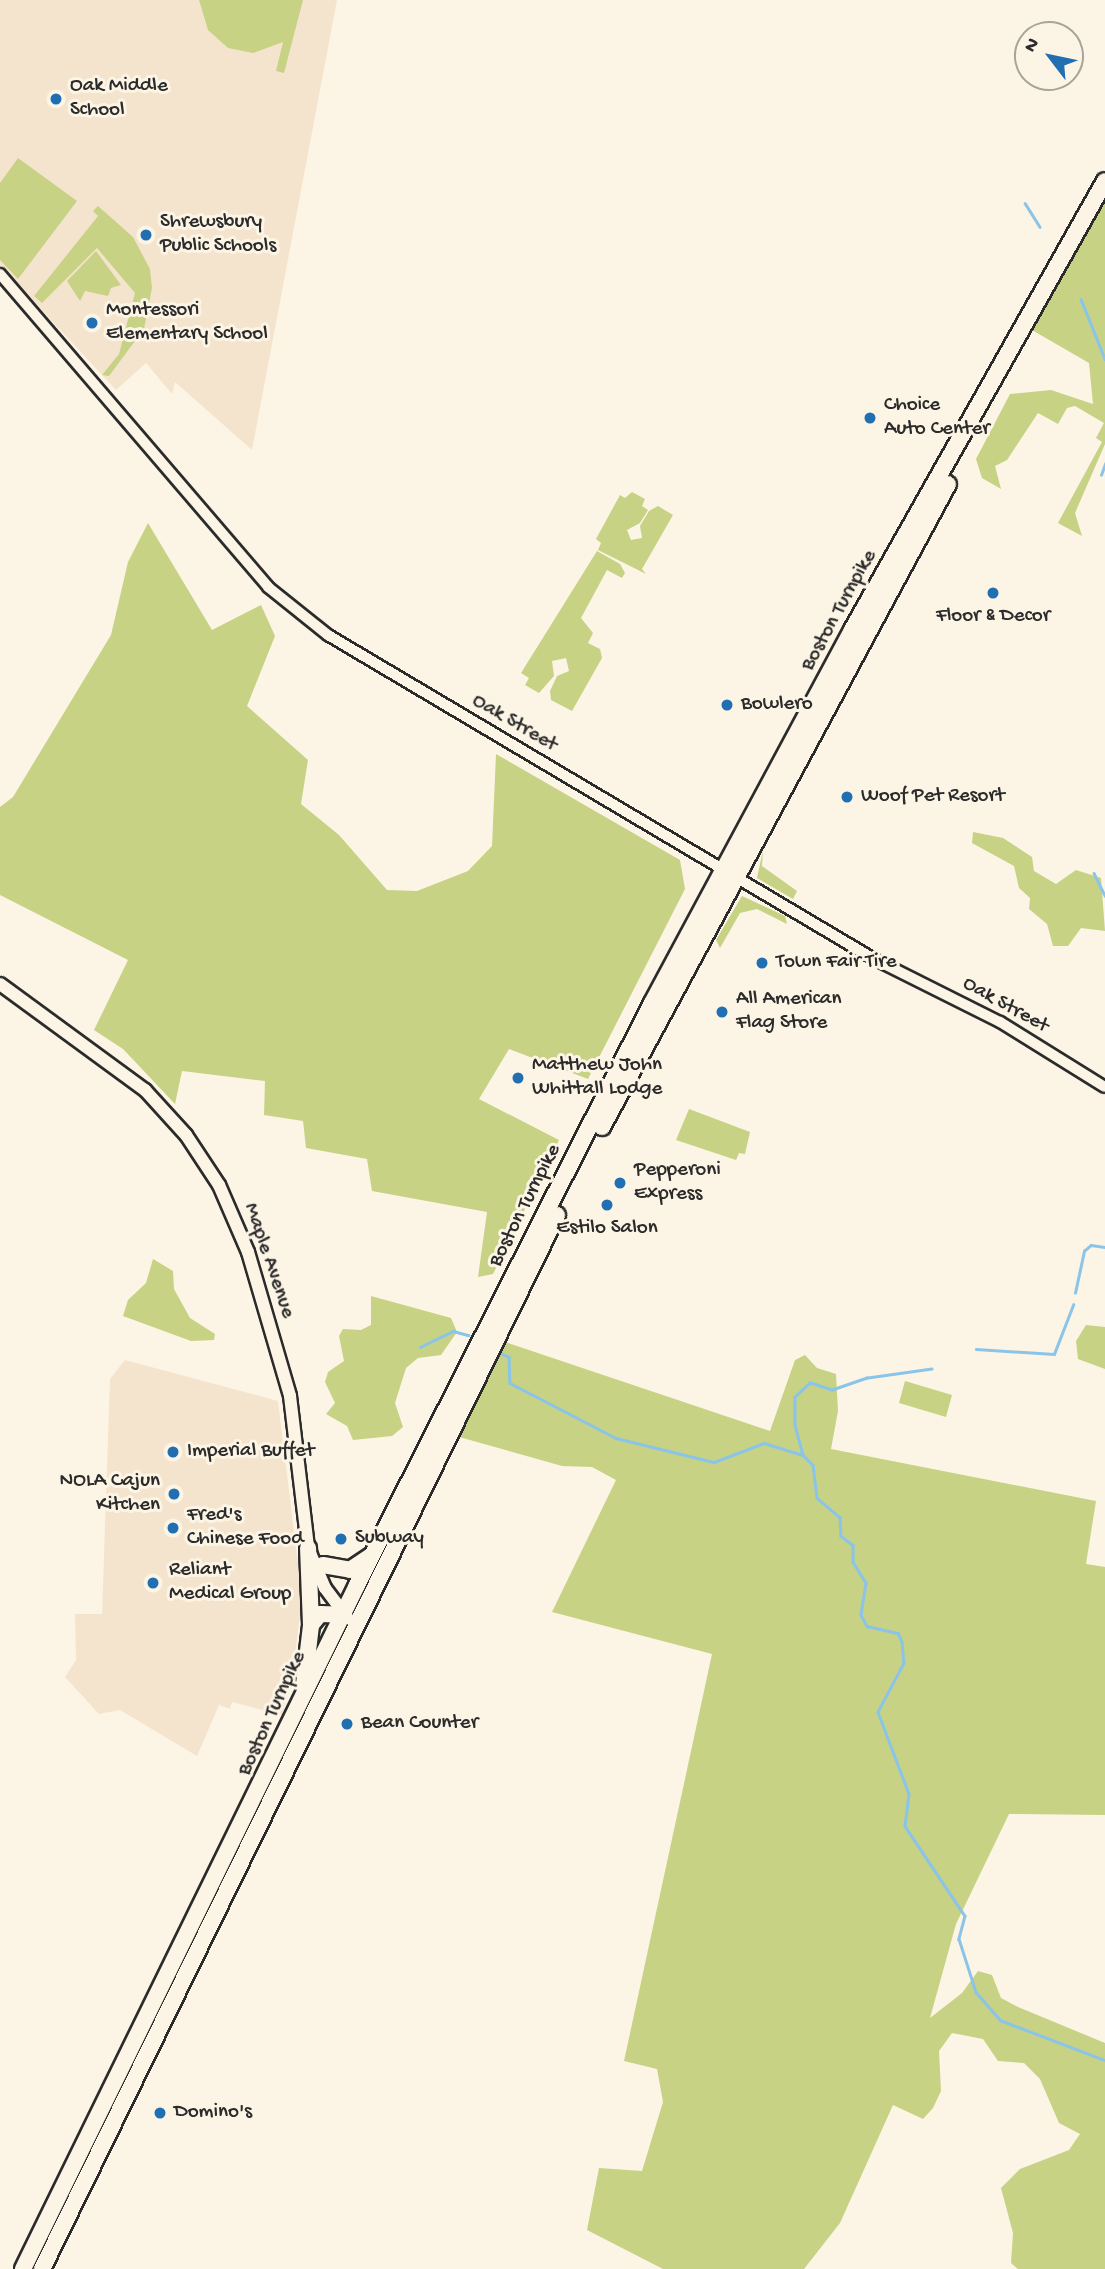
<!DOCTYPE html>
<style>
body{margin:0}
#map{position:relative;width:1105px;height:2269px;overflow:hidden;background:#fcf5e5;font-family:"Gochi Hand",sans-serif}
div>[style]{position:absolute}
.built>*{inset:0;background:#f5e4cd}
.green>*{inset:0;background:#c7d285}
.stream>*{height:2.5px;margin:-1.25px;padding:0 1.25px;transform-origin:1.25px;border-radius:1.25px;background:#8ac4e9}
.roads{filter:drop-shadow(2px 0 #2b2b2b) drop-shadow(-2px 0 #2b2b2b) drop-shadow(0 2px #2b2b2b) drop-shadow(0 -2px #2b2b2b)}
.minor>*{height:10px;margin:-5px;padding:0 5px;transform-origin:5px;border-radius:5px;background:#fcf5e5}
.major>*{height:12px;margin:-6px;padding:0 6px;transform-origin:6px;border-radius:6px;background:#fcf5e5}
.highway>*{height:16px;margin:-8px;padding:0 8px;transform-origin:8px;border-radius:8px;background:#fcf5e5}
.dots>*{width:19px;height:19px;translate:-50% -50%;box-sizing:border-box;border:4px solid #fcf5e5;border-radius:50%}
span{translate:-50% -50%;white-space:nowrap;text-align:center;line-height:1.15;-webkit-text-stroke:6px #fcf5e5;paint-order:stroke}
.poi-label{font-size:21px;color:#2b2b2b}
.left{translate:0 -50%;text-align:left}
.right{translate:-100% -50%;text-align:right}
.street-label{font-size:21px;color:#2b2b2b}
.north{position:absolute;left:1014px;top:21px;width:70px;height:70px;box-sizing:border-box;background:#fcf5e5;border:2px solid #a8a49b;border-radius:50%;rotate:302deg;font-size:19px;font-weight:700;line-height:28px;text-align:center;color:#2b2b2b}
.north::after{content:'';display:block;margin:auto;width:24px;height:32px;background:#1f6fb2;clip-path:polygon(50% 0,100% 100%,50% 72%,0 100%)}
</style>
<div id="map">
<div class="built">
<i style="clip-path:polygon(0 0,337px 0,252px 450px,175px 382px,172px 394px,146px 363px,116px 390px,0 265px)"></i>
<i style="clip-path:polygon(125px 1360px,278px 1401px,302px 1597px,293px 1673px,282px 1715px,232px 1702px,230px 1709px,219px 1705px,197px 1756px,120px 1710px,99px 1714px,65px 1677px,76px 1660px,75px 1614px,102px 1614px,110px 1379px)"></i>
</div>
<div class="green">
<i style="clip-path:polygon(199px 0,303px 0,284px 73px,276px 71px,283px 42px,253px 53px,228px 48px,208px 30px)"></i>
<i style="clip-path:polygon(18px 158px,77px 201px,18px 279px,0 260px,0 183px)"></i>
<i style="clip-path:polygon(1105px 185px,1105px 444px,1075px 513px,1082px 536px,1058px 523px,1102px 442px,1096px 438px,1104px 423px,1075px 406px,1067px 408px,1058px 424px,1038px 413px,1007px 460px,995px 466px,1001px 489px,982px 478px,976px 459px,1010px 394px,1051px 390px,1093px 404px,1089px 363px,1025px 326px)"></i>
<i style="clip-path:polygon(98px 206px,133px 237px,150px 269px,152px 288px,144px 329px,109px 376px,102px 375px,119px 354px,135px 293px,97px 248px,42px 303px,34px 296px,98px 216px,93px 211px)"></i>
<i style="clip-path:polygon(96px 251px,121px 285px,111px 288px,108px 296px,85px 291px,80px 301px,67px 281px)"></i>
<i style="clip-path:polygon(632px 492px,645px 499px,642px 506px,648px 510px,640px 523px,627px 530px,631px 540px,642px 538px,640px 526px,649px 511px,658px 506px,673px 515px,642px 569px,646px 574px,598px 550px,601px 543px,596px 539px,620px 495px,625px 498px)"></i>
<i style="clip-path:polygon(148px 523px,212px 630px,261px 605px,275px 636px,247px 706px,308px 760px,301px 804px,339px 835px,387px 890px,417px 891px,468px 871px,492px 846px,496px 754px,680px 860px,685px 889px,588px 1079px,509px 1049px,479px 1099px,559px 1140px,493px 1274px,478px 1277px,487px 1212px,372px 1191px,367px 1159px,306px 1148px,303px 1121px,264px 1115px,265px 1081px,182px 1071px,175px 1104px,123px 1049px,94px 1030px,128px 960px,0 895px,0 807px,13px 797px,111px 635px,128px 562px)"></i>
<i style="clip-path:polygon(597px 551px,620px 564px,625px 573px,622px 578px,607px 570px,581px 618px,593px 633px,588px 643px,600px 649px,602px 658px,572px 711px,551px 700px,550px 691px,557px 676px,569px 671px,566px 658px,552px 661px,554px 676px,539px 693px,525px 685px,529px 678px,521px 673px)"></i>
<i style="clip-path:polygon(973px 832px,1003px 838px,1032px 857px,1034px 871px,1056px 884px,1076px 870px,1101px 878px,1105px 931px,1081px 928px,1068px 946px,1053px 946px,1047px 924px,1029px 909px,1030px 898px,1019px 888px,1014px 866px,972px 843px)"></i>
<i style="clip-path:polygon(763px 850px,762px 866px,797px 891px,793px 899px,757px 878px)"></i>
<i style="clip-path:polygon(742px 896px,785px 916px,787px 924px,757px 909px,740px 913px,720px 948px,716px 940px)"></i>
<i style="clip-path:polygon(689px 1109px,750px 1132px,745px 1154px,739px 1153px,736px 1160px,676px 1140px)"></i>
<i style="clip-path:polygon(153px 1259px,173px 1271px,174px 1289px,190px 1318px,215px 1334px,214px 1340px,191px 1341px,123px 1316px,128px 1300px,146px 1283px)"></i>
<i style="clip-path:polygon(371px 1296px,451px 1318px,457px 1332px,441px 1355px,418px 1358px,406px 1368px,395px 1403px,403px 1427px,392px 1436px,353px 1440px,347px 1426px,326px 1414px,335px 1403px,325px 1382px,328px 1372px,344px 1361px,339px 1336px,343px 1329px,361px 1330px,371px 1325px)"></i>
<i style="clip-path:polygon(1086px 1325px,1105px 1327px,1105px 1369px,1078px 1359px,1076px 1341px)"></i>
<i style="clip-path:polygon(490px 1337px,770px 1431px,795px 1360px,805px 1355px,817px 1368px,836px 1374px,838px 1411px,831px 1449px,1096px 1501px,1086px 1564px,1105px 1567px,1105px 1815px,1009px 1814px,956px 1924px,930px 2018px,962px 1993px,978px 1971px,992px 1975px,1001px 1998px,1018px 2007px,1105px 2043px,1105px 2269px,1018px 2269px,1011px 2263px,1013px 2233px,1001px 2188px,1020px 2169px,1069px 2150px,1080px 2134px,1059px 2123px,1040px 2079px,1024px 2063px,998px 2061px,983px 2039px,952px 2033px,939px 2051px,941px 2091px,933px 2108px,923px 2119px,893px 2105px,840px 2223px,804px 2269px,663px 2269px,587px 2230px,599px 2168px,642px 2171px,663px 2102px,657px 2069px,624px 2061px,712px 1654px,552px 1612px,616px 1480px,592px 1467px,562px 1466px,445px 1433px)"></i>
<i style="clip-path:polygon(905px 1381px,952px 1395px,946px 1417px,899px 1403px)"></i>
</div>
<div class="stream">
<i style="left:1025px;top:203px;width:28px;rotate:58deg"></i>
<i style="left:1081px;top:299px;width:65px;rotate:68.2deg"></i>
<i style="left:1101px;top:475px;width:12px;rotate:-70deg"></i>
<i style="left:1094px;top:873px;width:25px;rotate:64deg"></i>
<i style="left:1075px;top:1293px;width:43px;rotate:-77.9deg"></i>
<i style="left:1084px;top:1251px;width:9px;rotate:-41deg"></i>
<i style="left:1091px;top:1245px;width:14px;rotate:8deg"></i>
<i style="left:420px;top:1347px;width:37px;rotate:-26deg"></i>
<i style="left:453px;top:1331px;width:16px;rotate:15deg"></i>
<i style="left:976px;top:1349px;width:78px;rotate:3.7deg"></i>
<i style="left:1054px;top:1354px;width:53px;rotate:-68.8deg"></i>
<i style="left:500px;top:1353px;width:10px;rotate:24deg"></i>
<i style="left:509px;top:1357px;width:26px;rotate:88deg"></i>
<i style="left:510px;top:1383px;width:119px;rotate:27.4deg"></i>
<i style="left:616px;top:1438px;width:101px;rotate:13.8deg"></i>
<i style="left:714px;top:1462px;width:53px;rotate:-20.8deg"></i>
<i style="left:764px;top:1443px;width:41px;rotate:17.1deg"></i>
<i style="left:932px;top:1369px;width:66px;rotate:172.1deg"></i>
<i style="left:867px;top:1378px;width:37px;rotate:161deg"></i>
<i style="left:832px;top:1390px;width:23px;rotate:-162deg"></i>
<i style="left:810px;top:1383px;width:21px;rotate:137deg"></i>
<i style="left:795px;top:1397px;width:28px;rotate:90deg"></i>
<i style="left:795px;top:1425px;width:31px;rotate:75deg"></i>
<i style="left:803px;top:1455px;width:14px;rotate:45deg"></i>
<i style="left:813px;top:1465px;width:33px;rotate:83deg"></i>
<i style="left:817px;top:1498px;width:30px;rotate:40deg"></i>
<i style="left:840px;top:1517px;width:19px;rotate:87deg"></i>
<i style="left:841px;top:1536px;width:15px;rotate:37deg"></i>
<i style="left:853px;top:1545px;width:17px;rotate:90deg"></i>
<i style="left:853px;top:1562px;width:25px;rotate:58deg"></i>
<i style="left:866px;top:1583px;width:32px;rotate:99deg"></i>
<i style="left:861px;top:1615px;width:13px;rotate:61deg"></i>
<i style="left:867px;top:1626px;width:32px;rotate:13deg"></i>
<i style="left:898px;top:1633px;width:10px;rotate:66deg"></i>
<i style="left:902px;top:1642px;width:21px;rotate:85deg"></i>
<i style="left:904px;top:1663px;width:55px;rotate:118deg"></i>
<i style="left:878px;top:1712px;width:88px;rotate:69.3deg"></i>
<i style="left:909px;top:1794px;width:32px;rotate:97deg"></i>
<i style="left:905px;top:1826px;width:108px;rotate:56.3deg"></i>
<i style="left:965px;top:1916px;width:24px;rotate:105deg"></i>
<i style="left:959px;top:1939px;width:56px;rotate:72.2deg"></i>
<i style="left:976px;top:1992px;width:37px;rotate:49deg"></i>
<i style="left:1000px;top:2020px;width:112px;rotate:20.9deg"></i>
</div>
<div class="roads">
<div class="minor">
<i style="left:0;top:274px;width:412px;rotate:49.4deg"></i>
<i style="left:268px;top:587px;width:77px;rotate:38.7deg"></i>
<i style="left:328px;top:635px;width:635px;rotate:30.69deg"></i>
<i style="left:874px;top:959px;width:141px;rotate:26.6deg"></i>
<i style="left:1000px;top:1022px;width:123px;rotate:31.8deg"></i>
</div>
<div class="major">
<i style="left:0;top:984px;width:180px;rotate:36.2deg"></i>
<i style="left:145px;top:1090px;width:61px;rotate:47.7deg"></i>
<i style="left:186px;top:1135px;width:60px;rotate:56.6deg"></i>
<i style="left:219px;top:1185px;width:73px;rotate:66.6deg"></i>
<i style="left:248px;top:1252px;width:150px;rotate:73.7deg"></i>
<i style="left:290px;top:1396px;width:153px;rotate:83.2deg"></i>
<i style="left:308px;top:1548px;width:43px;rotate:67deg"></i>
<i style="left:325px;top:1588px;width:38px;rotate:53deg"></i>
</div>
<div class="highway">
<i style="left:602px;top:1127px;width:730px;rotate:-61.72deg"></i>
<i style="left:323px;top:1565px;width:27px;rotate:10deg"></i>
<i style="left:350px;top:1570px;width:23px;rotate:-34deg"></i>
<i style="left:311px;top:1625px;width:14px;rotate:-51deg"></i>
<i style="left:320px;top:1614px;width:23px;rotate:2deg"></i>
<i style="left:304px;top:1685px;width:60px;rotate:-83.3deg"></i>
<i style="left:311px;top:1625px;width:77px;rotate:-92.2deg"></i>
<i style="left:23px;top:2269px;width:761px;rotate:-63.97deg"></i>
<i style="left:357px;top:1585px;width:652px;rotate:-63.12deg"></i>
<i style="left:652px;top:1003px;width:423px;rotate:-61.8deg"></i>
<i style="left:852px;top:630px;width:515px;rotate:-60.6deg"></i>
<i style="left:42px;top:2269px;width:1173px;rotate:-63.96deg"></i>
</div>
</div>
<div class="dots">
<i style="left:56px;top:99px;background:#1f6fb2"></i>
<i style="left:146px;top:235px;background:#1f6fb2"></i>
<i style="left:92px;top:323px;background:#1f6fb2"></i>
<i style="left:870px;top:418px;background:#1f6fb2"></i>
<i style="left:993px;top:593px;background:#1f6fb2"></i>
<i style="left:727px;top:705px;background:#1f6fb2"></i>
<i style="left:847px;top:797px;background:#1f6fb2"></i>
<i style="left:762px;top:963px;background:#1f6fb2"></i>
<i style="left:722px;top:1012px;background:#1f6fb2"></i>
<i style="left:518px;top:1078px;background:#1f6fb2"></i>
<i style="left:620px;top:1183px;background:#1f6fb2"></i>
<i style="left:607px;top:1205px;background:#1f6fb2"></i>
<i style="left:173px;top:1452px;background:#1f6fb2"></i>
<i style="left:174px;top:1494px;background:#1f6fb2"></i>
<i style="left:173px;top:1528px;background:#1f6fb2"></i>
<i style="left:341px;top:1539px;background:#1f6fb2"></i>
<i style="left:153px;top:1583px;background:#1f6fb2"></i>
<i style="left:347px;top:1724px;background:#1f6fb2"></i>
<i style="left:160px;top:2113px;background:#1f6fb2"></i>
</div>
<div class="poi-label">
<span class="left" style="left:70px;top:99px">Oak Middle<br>School</span>
<span class="left" style="left:160px;top:235px">Shrewsbury<br>Public Schools</span>
<span class="left" style="left:106px;top:323px">Montessori<br>Elementary School</span>
<span class="left" style="left:884px;top:418px">Choice<br>Auto Center</span>
<span style="left:993px;top:617px">Floor &amp; Decor</span>
<span class="left" style="left:741px;top:705px">Bowlero</span>
<span class="left" style="left:861px;top:797px">Woof Pet Resort</span>
<span class="left" style="left:776px;top:963px">Town Fair Tire</span>
<span class="left" style="left:736px;top:1012px">All American<br>Flag Store</span>
<span class="left" style="left:532px;top:1078px">Matthew John<br>Whittall Lodge</span>
<span class="left" style="left:634px;top:1183px">Pepperoni<br>Express</span>
<span style="left:607px;top:1229px">Estilo Salon</span>
<span class="left" style="left:187px;top:1452px">Imperial Buffet</span>
<span class="right" style="left:160px;top:1494px">NOLA Cajun<br>Kitchen</span>
<span class="left" style="left:187px;top:1528px">Fred's<br>Chinese Food</span>
<span class="left" style="left:355px;top:1539px">Subway</span>
<span class="left" style="left:169px;top:1583px">Reliant<br>Medical Group</span>
<span class="left" style="left:361px;top:1724px">Bean Counter</span>
<span class="left" style="left:174px;top:2113px">Domino's</span>
</div>
<div class="street-label">
<span style="left:840px;top:611px;rotate:-61deg">Boston Turnpike</span>
<span style="left:514px;top:724px;rotate:30deg">Oak Street</span>
<span style="left:1005px;top:1006px;rotate:29deg">Oak Street</span>
<span style="left:526px;top:1206px;rotate:-63deg">Boston Turnpike</span>
<span style="left:268px;top:1261px;rotate:71deg">Maple Avenue</span>
<span style="left:273px;top:1714px;rotate:-65deg">Boston Turnpike</span>
</div>
<div class="north">N</div>
</div>
